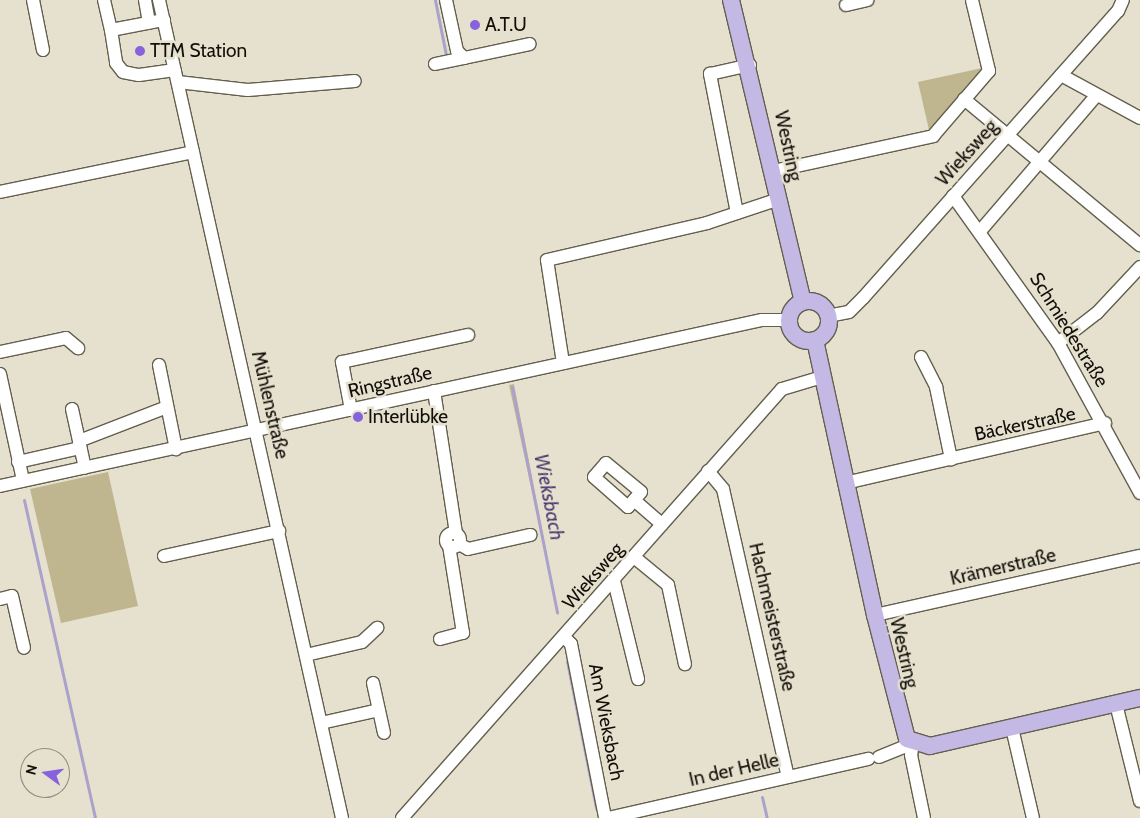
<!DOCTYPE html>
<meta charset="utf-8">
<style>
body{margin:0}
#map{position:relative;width:1140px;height:818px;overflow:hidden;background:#e6e1ce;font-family:Cabin,sans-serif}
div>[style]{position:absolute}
.green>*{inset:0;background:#bfb690}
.stream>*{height:3px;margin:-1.5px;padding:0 1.5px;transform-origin:1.5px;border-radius:1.5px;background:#aaa2ca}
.roads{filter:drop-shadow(1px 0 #635f4e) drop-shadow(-1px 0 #635f4e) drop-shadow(0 1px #635f4e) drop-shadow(0 -1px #635f4e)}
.minor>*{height:12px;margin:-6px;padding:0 6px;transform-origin:6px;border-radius:6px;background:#fff}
.minor>.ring{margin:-6px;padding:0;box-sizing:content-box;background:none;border:12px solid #fff;border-radius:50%}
.major>*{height:16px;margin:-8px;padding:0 8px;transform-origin:8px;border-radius:8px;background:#c4b9e5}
.major>.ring{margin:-8px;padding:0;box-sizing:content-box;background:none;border:16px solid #c4b9e5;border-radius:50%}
.dots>*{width:14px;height:14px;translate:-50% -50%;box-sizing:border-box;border:2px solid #e6e1ce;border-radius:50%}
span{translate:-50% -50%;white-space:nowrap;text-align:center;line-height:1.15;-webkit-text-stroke:5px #e6e1ce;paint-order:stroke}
.poi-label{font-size:19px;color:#100e08}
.left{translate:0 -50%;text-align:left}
.street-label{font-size:19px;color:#100e08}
.water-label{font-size:20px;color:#483a6e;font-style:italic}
.north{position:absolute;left:20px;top:748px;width:50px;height:50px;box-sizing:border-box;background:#e6e1ce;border:1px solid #908d7f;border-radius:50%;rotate:284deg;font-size:14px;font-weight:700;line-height:20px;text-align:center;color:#100e08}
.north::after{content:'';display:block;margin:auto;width:18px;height:22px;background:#8862dd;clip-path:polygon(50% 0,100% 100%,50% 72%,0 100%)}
</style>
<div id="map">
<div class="green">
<i style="clip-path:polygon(982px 68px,981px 72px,929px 130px,918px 82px)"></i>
<i style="clip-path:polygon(514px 384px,559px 617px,509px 385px)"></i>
<i style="clip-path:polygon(108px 472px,138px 606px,61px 623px,30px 489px)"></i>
</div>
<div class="stream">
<i style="left:435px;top:0;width:56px;rotate:78.7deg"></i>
<i style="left:512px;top:387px;width:230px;rotate:78.7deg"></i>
<i style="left:24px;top:500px;width:326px;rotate:77.4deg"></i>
<i style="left:567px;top:661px;width:150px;rotate:78.8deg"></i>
<i style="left:762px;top:797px;width:22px;rotate:77deg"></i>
</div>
<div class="roads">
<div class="minor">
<i style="left:33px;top:0;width:51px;rotate:78.7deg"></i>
<i style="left:104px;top:0;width:31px;rotate:77deg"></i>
<i style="left:111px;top:30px;width:54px;rotate:-10.7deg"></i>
<i style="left:145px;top:0;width:23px;rotate:80deg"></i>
<i style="left:159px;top:0;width:838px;rotate:77.39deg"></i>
<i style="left:446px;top:0;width:52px;rotate:77.8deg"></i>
<i style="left:457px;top:51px;width:10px;rotate:45deg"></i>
<i style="left:464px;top:58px;width:67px;rotate:-12deg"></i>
<i style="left:846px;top:5px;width:22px;rotate:-13deg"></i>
<i style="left:111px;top:30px;width:33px;rotate:81deg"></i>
<i style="left:116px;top:63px;width:11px;rotate:52deg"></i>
<i style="left:123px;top:72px;width:16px;rotate:11deg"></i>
<i style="left:139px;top:75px;width:36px;rotate:-8deg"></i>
<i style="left:435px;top:64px;width:30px;rotate:-12deg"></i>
<i style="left:1061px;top:75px;width:90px;rotate:28.6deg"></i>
<i style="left:178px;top:82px;width:70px;rotate:6.5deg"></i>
<i style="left:248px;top:90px;width:107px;rotate:-4.8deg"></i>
<i style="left:964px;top:99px;width:229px;rotate:39.7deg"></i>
<i style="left:773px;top:171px;width:164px;rotate:-12.3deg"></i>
<i style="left:933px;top:136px;width:86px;rotate:-49.3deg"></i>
<i style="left:989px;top:71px;width:73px;rotate:-103.5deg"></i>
<i style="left:0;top:192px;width:197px;rotate:-11.7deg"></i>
<i style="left:953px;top:196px;width:181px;rotate:54.5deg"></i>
<i style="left:1058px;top:343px;width:171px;rotate:61.3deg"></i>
<i style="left:737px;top:213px;width:142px;rotate:-101deg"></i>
<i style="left:710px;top:74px;width:41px;rotate:-12.7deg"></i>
<i style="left:981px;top:230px;width:177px;rotate:-49.4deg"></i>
<i style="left:828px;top:316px;width:21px;rotate:-11deg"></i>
<i style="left:849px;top:312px;width:20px;rotate:-45deg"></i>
<i style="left:863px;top:298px;width:384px;rotate:-48.4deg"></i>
<i style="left:1118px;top:11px;width:12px;rotate:-66deg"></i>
<i style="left:1058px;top:343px;width:49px;rotate:-37.6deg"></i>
<i style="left:1097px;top:313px;width:63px;rotate:-46.9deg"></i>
<i style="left:0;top:352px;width:67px;rotate:-12deg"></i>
<i style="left:66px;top:338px;width:16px;rotate:40deg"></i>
<i style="left:921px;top:357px;width:34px;rotate:63deg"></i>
<i style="left:936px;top:387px;width:74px;rotate:78.2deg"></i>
<i style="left:563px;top:363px;width:104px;rotate:-98.8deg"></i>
<i style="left:547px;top:260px;width:164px;rotate:-13deg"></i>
<i style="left:707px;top:223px;width:76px;rotate:-18.4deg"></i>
<i style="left:159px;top:365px;width:86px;rotate:78.6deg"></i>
<i style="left:0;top:374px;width:108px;rotate:77.8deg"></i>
<i style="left:434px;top:391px;width:144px;rotate:81.2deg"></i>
<i style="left:72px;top:409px;width:60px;rotate:77.6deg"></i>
<i style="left:351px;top:410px;width:49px;rotate:-100.6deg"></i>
<i style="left:342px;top:362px;width:129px;rotate:-12.1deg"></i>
<i style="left:79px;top:441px;width:94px;rotate:-21.1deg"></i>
<i style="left:18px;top:462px;width:64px;rotate:-12.7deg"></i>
<i style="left:606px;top:463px;width:45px;rotate:39.6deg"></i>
<i style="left:641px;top:492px;width:20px;rotate:131deg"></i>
<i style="left:628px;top:507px;width:45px;rotate:-138.6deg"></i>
<i style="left:594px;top:477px;width:18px;rotate:-49deg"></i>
<i style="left:708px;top:471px;width:23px;rotate:50deg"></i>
<i style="left:723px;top:489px;width:295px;rotate:77.3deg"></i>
<i style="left:845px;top:483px;width:267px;rotate:-13deg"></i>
<i style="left:0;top:486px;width:780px;rotate:-12.29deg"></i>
<i style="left:762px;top:320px;width:27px"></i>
<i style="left:634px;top:500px;width:37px;rotate:41deg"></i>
<i class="ring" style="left:446px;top:533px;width:2px;height:2px"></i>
<i style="left:459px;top:544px;width:10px;rotate:29deg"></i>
<i style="left:468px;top:549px;width:64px;rotate:-12.7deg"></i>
<i style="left:164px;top:556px;width:118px;rotate:-12.3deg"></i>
<i style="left:634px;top:557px;width:44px;rotate:39.5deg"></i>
<i style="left:668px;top:585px;width:81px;rotate:77.9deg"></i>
<i style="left:614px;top:581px;width:101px;rotate:76.2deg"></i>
<i style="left:0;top:599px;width:12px;rotate:-14deg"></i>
<i style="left:12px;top:596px;width:53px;rotate:77deg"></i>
<i style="left:875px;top:615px;width:271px;rotate:-12.6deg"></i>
<i style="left:564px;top:637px;width:10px;rotate:45deg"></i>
<i style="left:571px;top:644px;width:177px;rotate:78.9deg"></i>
<i style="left:440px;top:639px;width:24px;rotate:-15deg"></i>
<i style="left:463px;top:633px;width:88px;rotate:-99.1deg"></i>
<i style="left:306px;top:655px;width:57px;rotate:-13.1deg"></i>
<i style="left:362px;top:642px;width:21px;rotate:-43deg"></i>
<i style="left:373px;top:683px;width:51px;rotate:77.6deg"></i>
<i style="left:1116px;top:704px;width:100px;rotate:76.1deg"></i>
<i style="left:321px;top:723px;width:59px;rotate:-12.6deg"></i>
<i style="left:1012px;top:728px;width:92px;rotate:76.9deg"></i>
<i style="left:913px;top:743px;width:12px;rotate:99deg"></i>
<i style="left:911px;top:755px;width:64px;rotate:78.3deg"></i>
<i style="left:879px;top:757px;width:37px;rotate:-22deg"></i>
<i style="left:402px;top:818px;width:573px;rotate:-48.47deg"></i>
<i style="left:782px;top:389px;width:42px;rotate:-16.7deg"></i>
<i style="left:608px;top:818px;width:267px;rotate:-12.8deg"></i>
</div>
<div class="major">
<i style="left:731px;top:0;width:310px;rotate:76.6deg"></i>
<i class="ring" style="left:789px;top:301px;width:24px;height:24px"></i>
<i style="left:815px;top:340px;width:281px;rotate:77.7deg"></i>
<i style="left:875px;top:615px;width:128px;rotate:75.5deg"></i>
<i style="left:907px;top:739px;width:24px;rotate:17deg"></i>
<i style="left:930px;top:746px;width:215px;rotate:-12.9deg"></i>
</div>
</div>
<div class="dots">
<i style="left:475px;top:25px;background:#8862dd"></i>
<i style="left:140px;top:51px;background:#8862dd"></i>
<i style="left:358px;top:417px;background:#8862dd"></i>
</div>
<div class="poi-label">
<span class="left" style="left:485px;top:25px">A.T.U</span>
<span class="left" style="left:150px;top:51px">TTM Station</span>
<span class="left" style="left:368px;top:417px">Interlübke</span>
</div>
<div class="street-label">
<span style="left:788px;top:146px;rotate:78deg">Westring</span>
<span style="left:967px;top:153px;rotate:-48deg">Wieksweg</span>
<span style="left:1069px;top:330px;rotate:58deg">Schmiedestraße</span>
<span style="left:390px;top:382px;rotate:-13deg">Ringstraße</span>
<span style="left:270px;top:405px;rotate:77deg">Mühlenstraße</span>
<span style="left:1025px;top:424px;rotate:-12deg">Bäckerstraße</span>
<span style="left:1003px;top:567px;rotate:-13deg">Krämerstraße</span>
<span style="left:593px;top:576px;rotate:-49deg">Wieksweg</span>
<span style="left:772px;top:617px;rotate:77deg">Hachmeisterstraße</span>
<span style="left:904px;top:653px;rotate:77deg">Westring</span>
<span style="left:606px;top:722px;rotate:79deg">Am Wieksbach</span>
<span style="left:734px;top:770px;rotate:-13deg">In der Helle</span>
</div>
<div class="water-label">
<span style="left:549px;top:497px;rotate:79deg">Wieksbach</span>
</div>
<div class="north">N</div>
</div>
